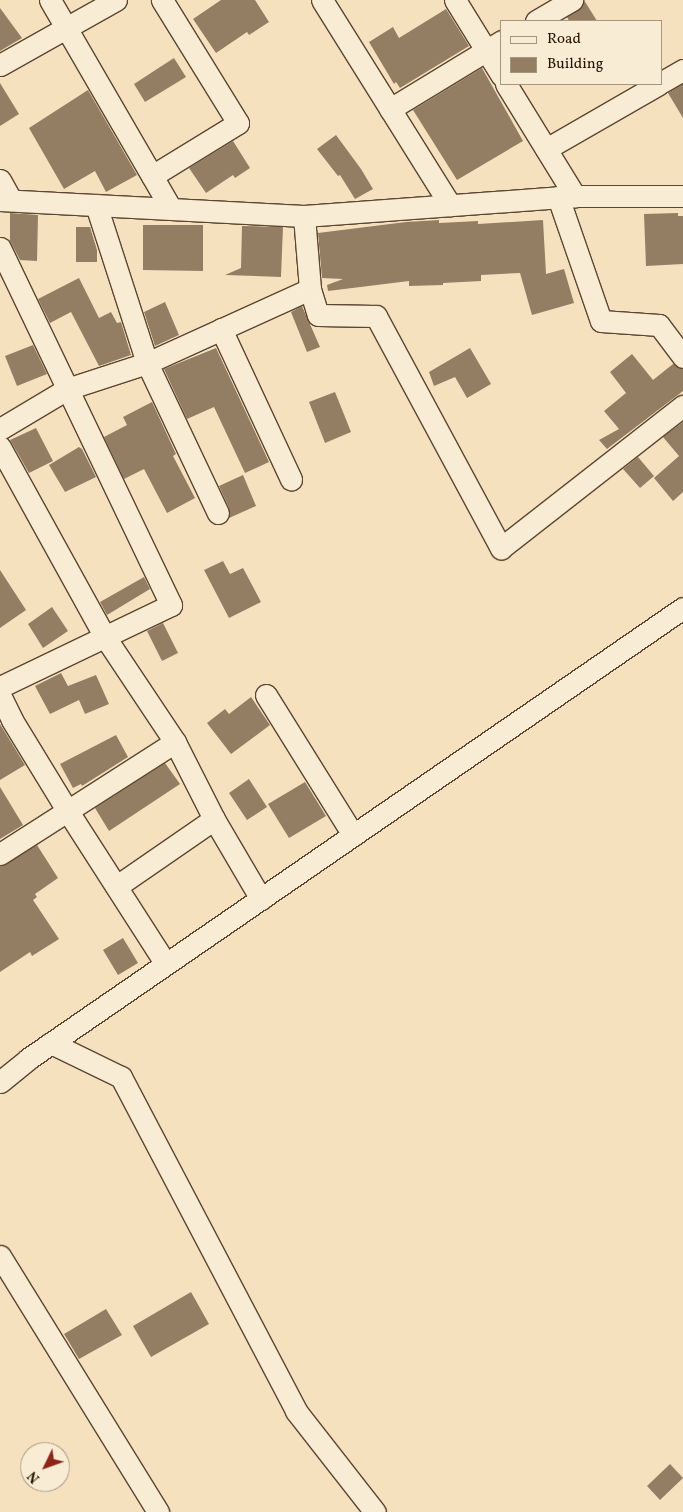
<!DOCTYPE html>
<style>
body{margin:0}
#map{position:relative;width:683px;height:1512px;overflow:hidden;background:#f6e1be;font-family:Vollkorn,serif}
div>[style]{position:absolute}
.building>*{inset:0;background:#937e64}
.roads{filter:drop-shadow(1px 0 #5c4631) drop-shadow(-1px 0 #5c4631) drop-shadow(0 1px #5c4631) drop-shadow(0 -1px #5c4631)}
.minor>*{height:21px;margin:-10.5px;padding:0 10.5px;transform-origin:10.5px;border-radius:10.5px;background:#f9ecd5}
span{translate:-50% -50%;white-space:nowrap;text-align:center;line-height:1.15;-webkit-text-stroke:4px #f9ecd5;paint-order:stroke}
.legend{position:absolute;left:500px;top:20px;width:162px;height:65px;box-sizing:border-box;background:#f9ecd5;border:1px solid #a59581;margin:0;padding:6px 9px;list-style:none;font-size:15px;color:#281302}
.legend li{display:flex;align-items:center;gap:10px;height:25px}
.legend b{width:25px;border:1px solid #a59581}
.north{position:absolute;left:20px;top:1442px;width:50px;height:50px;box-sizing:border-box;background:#f9ecd5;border:1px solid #a59581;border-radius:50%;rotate:228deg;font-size:14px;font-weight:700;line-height:20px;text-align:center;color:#281302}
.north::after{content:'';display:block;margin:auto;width:18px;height:22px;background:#8f2418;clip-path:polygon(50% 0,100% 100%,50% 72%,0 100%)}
</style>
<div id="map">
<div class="building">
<i style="clip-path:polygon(221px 0,255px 0,269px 22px,249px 35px,247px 32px,216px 53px,193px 19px)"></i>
<i style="clip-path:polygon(584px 0,597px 21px,569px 21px,567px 17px,579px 10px)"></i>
<i style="clip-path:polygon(0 8px,22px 38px,0 51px)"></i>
<i style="clip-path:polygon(446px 9px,469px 46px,400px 88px,396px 82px,394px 84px,369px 42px,393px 27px,399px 38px)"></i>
<i style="clip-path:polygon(174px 58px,186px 77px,145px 102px,134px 84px)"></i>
<i style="clip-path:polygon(482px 68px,523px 141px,457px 180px,413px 110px)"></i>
<i style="clip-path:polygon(0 83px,19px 114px,0 126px)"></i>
<i style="clip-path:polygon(683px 84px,683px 118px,668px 93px)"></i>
<i style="clip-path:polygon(88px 90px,137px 175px,106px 192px,95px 171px,64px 189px,29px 128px)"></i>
<i style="clip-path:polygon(336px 135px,361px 169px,373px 189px,355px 199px,340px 175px,338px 176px,317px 149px)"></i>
<i style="clip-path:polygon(233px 141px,250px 168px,235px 178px,233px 175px,206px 193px,189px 168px)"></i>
<i style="clip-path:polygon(10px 213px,38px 215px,37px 261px,20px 260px,10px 241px)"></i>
<i style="clip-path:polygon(678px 213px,678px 216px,683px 216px,683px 264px,646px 266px,644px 214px)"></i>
<i style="clip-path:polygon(439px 220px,439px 223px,478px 221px,478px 224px,543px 220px,546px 274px,564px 269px,574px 303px,532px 315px,520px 273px,481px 275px,481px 281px,443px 283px,443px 285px,409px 286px,409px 281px,328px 291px,327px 285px,343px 279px,322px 278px,318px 233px,406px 222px)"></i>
<i style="clip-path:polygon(143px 225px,203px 225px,203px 271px,143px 270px)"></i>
<i style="clip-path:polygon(242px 226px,283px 227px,281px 277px,225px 275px,241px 268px)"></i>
<i style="clip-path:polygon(76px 227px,90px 227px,97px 250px,97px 262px,76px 262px)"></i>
<i style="clip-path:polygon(79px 278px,99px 318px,111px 312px,117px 323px,121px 322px,131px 355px,99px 366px,71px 312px,50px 323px,38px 299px)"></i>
<i style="clip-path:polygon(165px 302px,179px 335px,155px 346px,144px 312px)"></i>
<i style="clip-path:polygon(302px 306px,320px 347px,307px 352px,291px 312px)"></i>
<i style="clip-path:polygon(33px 345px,47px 374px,17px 386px,5px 356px)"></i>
<i style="clip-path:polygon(216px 348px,269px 462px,245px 473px,214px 407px,187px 419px,164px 369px)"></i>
<i style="clip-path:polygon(470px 348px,491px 384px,467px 398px,455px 377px,434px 386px,429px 372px)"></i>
<i style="clip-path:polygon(632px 354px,653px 380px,673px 364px,683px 369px,683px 391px,607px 449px,599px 440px,619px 429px,604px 411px,626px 393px,610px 372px)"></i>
<i style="clip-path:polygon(335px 392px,351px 432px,325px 443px,309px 402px)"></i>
<i style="clip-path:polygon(152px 402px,176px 454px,173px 456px,195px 498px,167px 513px,144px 469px,124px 479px,104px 437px,127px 425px,123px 417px)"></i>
<i style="clip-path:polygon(683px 422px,683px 492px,673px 501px,654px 478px,679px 456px,663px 437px)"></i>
<i style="clip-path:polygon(36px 428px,53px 461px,29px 473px,10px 440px)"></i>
<i style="clip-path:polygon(79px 447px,82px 449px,96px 477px,65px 492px,49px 465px)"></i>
<i style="clip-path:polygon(638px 457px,654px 476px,640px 488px,623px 469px)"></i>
<i style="clip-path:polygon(243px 475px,256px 506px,229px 518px,229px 508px,219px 486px)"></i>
<i style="clip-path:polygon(223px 561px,230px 574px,243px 568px,261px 602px,229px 618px,204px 570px)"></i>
<i style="clip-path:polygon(0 570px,26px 610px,0 628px)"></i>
<i style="clip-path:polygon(144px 577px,150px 589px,107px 615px,100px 602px)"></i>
<i style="clip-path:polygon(52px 607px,68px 631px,43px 648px,28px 624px)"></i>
<i style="clip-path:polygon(163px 623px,178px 653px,162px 661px,147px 631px)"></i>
<i style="clip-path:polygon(61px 673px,68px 686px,96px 675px,109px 704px,85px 714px,79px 700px,50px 714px,35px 686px)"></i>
<i style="clip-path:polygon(251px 697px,270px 725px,231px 754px,207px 723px,225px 709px,229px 714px)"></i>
<i style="clip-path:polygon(0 724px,25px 765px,0 780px)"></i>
<i style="clip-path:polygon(116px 735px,128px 757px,82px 786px,81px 784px,73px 788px,60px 764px)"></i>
<i style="clip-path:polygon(165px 763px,180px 784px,109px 831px,95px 808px)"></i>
<i style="clip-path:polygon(249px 779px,267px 807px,247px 820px,229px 793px)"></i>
<i style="clip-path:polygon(305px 782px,326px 816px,289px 838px,268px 804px)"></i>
<i style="clip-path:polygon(0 787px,23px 825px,0 839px)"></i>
<i style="clip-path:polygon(37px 845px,58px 878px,35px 894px,37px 897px,33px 900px,59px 939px,32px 956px,30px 952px,0 972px,0 866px)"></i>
<i style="clip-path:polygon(123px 938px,138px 963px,118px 975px,103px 950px)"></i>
<i style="clip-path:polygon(191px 1292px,209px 1324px,151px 1357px,133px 1326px)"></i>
<i style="clip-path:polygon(106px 1309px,122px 1335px,79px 1359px,64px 1334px)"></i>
<i style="clip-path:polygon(670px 1464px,683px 1478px,660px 1500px,647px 1486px)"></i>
</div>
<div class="roads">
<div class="minor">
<i style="left:50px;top:0;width:241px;rotate:59.9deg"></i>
<i style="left:322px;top:0;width:242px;rotate:58deg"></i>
<i style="left:455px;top:0;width:89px;rotate:58.3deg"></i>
<i style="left:536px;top:21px;width:42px;rotate:-30.3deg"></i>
<i style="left:0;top:65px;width:133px;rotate:-29.3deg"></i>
<i style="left:662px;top:82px;width:24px;rotate:-30deg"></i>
<i style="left:506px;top:84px;width:132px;rotate:58.4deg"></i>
<i style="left:390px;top:109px;width:131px;rotate:-31.3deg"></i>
<i style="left:546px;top:149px;width:130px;rotate:-29.9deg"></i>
<i style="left:152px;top:176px;width:101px;rotate:-31.6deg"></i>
<i style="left:238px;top:123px;width:145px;rotate:-121.7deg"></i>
<i style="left:0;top:180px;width:23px;rotate:61deg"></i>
<i style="left:558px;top:197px;width:131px;rotate:70.9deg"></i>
<i style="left:601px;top:321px;width:58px;rotate:3.9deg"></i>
<i style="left:659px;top:325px;width:40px;rotate:53deg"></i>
<i style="left:0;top:200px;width:304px;rotate:3deg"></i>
<i style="left:304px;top:216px;width:272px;rotate:-4.2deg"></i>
<i style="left:575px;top:196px;width:108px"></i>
<i style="left:96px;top:205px;width:166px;rotate:72.1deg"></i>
<i style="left:147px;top:363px;width:166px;rotate:64.7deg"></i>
<i style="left:0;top:248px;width:396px;rotate:64.4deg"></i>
<i style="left:171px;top:605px;width:190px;rotate:154.4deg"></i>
<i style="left:310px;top:289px;width:27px;rotate:73deg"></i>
<i style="left:318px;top:315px;width:58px;rotate:1deg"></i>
<i style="left:376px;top:316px;width:264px;rotate:61.7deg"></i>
<i style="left:501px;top:548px;width:231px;rotate:-38deg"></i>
<i style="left:221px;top:329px;width:166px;rotate:65deg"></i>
<i style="left:0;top:429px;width:78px;rotate:-30.8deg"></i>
<i style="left:67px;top:389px;width:84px;rotate:-18deg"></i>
<i style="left:147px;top:363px;width:179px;rotate:-24.4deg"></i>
<i style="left:310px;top:289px;width:73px;rotate:-94.7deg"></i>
<i style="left:0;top:447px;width:217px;rotate:61.1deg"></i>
<i style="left:105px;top:637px;width:126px;rotate:56.3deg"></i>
<i style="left:175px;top:742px;width:86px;rotate:63.1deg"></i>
<i style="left:214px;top:819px;width:93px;rotate:59.6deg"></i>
<i style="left:0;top:695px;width:28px;rotate:64deg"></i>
<i style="left:12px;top:720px;width:105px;rotate:58.6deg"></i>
<i style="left:67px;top:810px;width:183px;rotate:57.3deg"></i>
<i style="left:266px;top:695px;width:165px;rotate:58.1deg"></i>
<i style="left:0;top:854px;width:208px;rotate:-32.6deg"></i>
<i style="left:117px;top:886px;width:118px;rotate:-34.6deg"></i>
<i style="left:51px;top:1043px;width:78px;rotate:25.9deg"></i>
<i style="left:121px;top:1077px;width:377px;rotate:62.3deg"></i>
<i style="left:296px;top:1411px;width:128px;rotate:52deg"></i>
<i style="left:0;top:1082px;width:36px;rotate:-39deg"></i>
<i style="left:28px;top:1059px;width:795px;rotate:-34.55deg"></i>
<i style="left:0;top:1256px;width:301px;rotate:58.3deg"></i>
</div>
</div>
<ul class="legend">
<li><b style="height:6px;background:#f9ecd5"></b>Road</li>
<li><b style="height:14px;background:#937e64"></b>Building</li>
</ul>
<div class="north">N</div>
</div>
